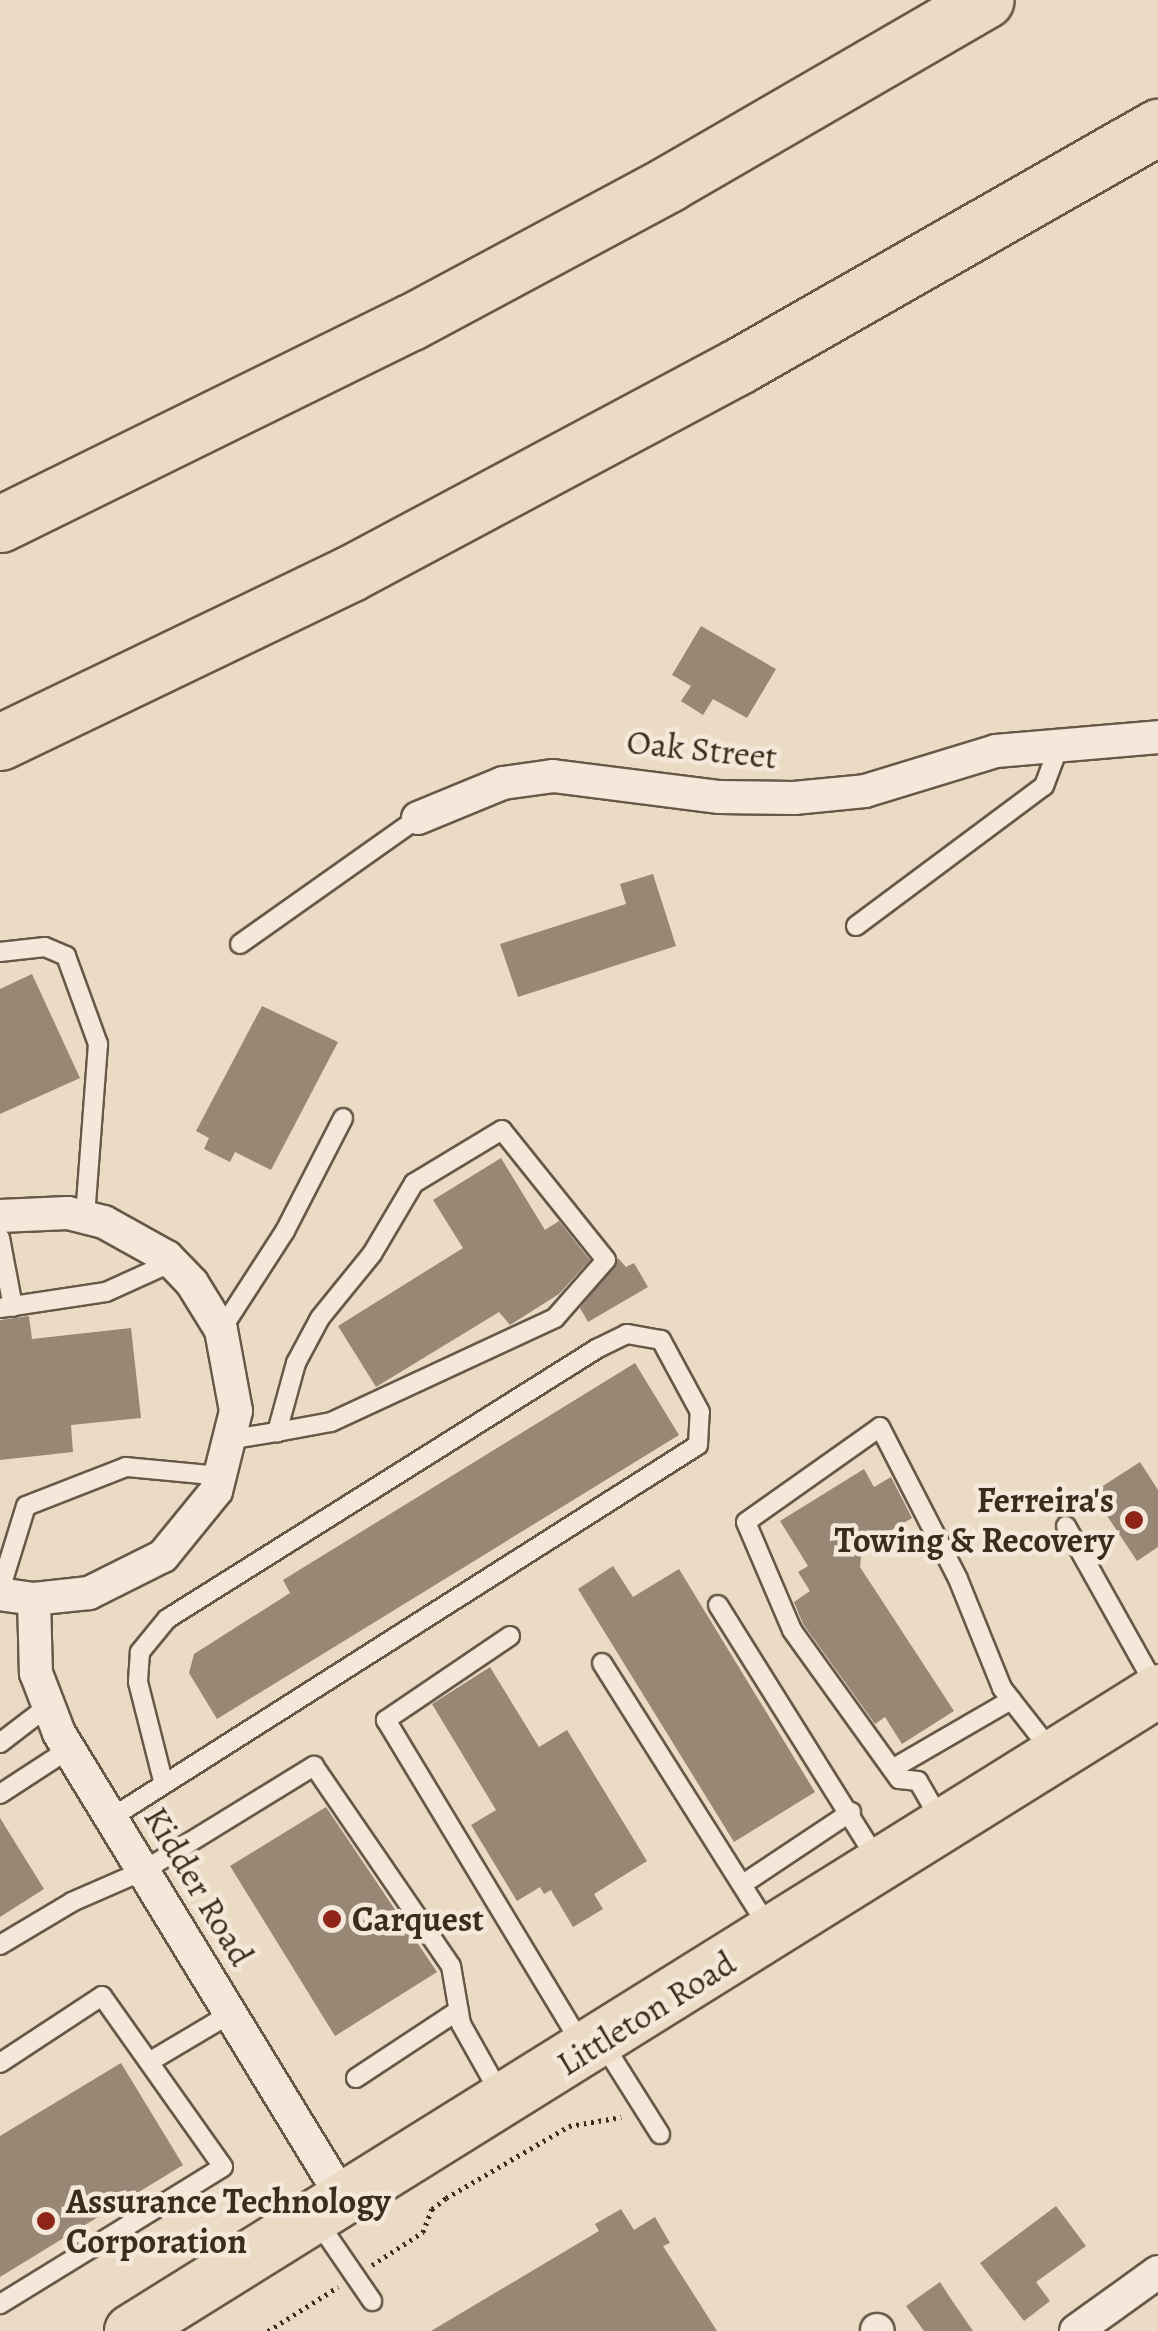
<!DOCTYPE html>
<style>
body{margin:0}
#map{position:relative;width:1158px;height:2331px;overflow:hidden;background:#ecdbc4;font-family:Alegreya,serif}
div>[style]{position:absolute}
.building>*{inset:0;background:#978774}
.path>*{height:5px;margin-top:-2.5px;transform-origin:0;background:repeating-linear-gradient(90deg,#3b2d1e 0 2.5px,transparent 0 7.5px)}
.roads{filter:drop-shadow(2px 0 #675848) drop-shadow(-2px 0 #675848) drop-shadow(0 2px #675848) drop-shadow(0 -2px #675848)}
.lane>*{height:18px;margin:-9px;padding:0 9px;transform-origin:9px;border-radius:9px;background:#f3e8d9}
.street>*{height:32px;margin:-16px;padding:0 16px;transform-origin:16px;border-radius:16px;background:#f3e8d9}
.primary>*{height:52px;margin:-26px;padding:0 26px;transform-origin:26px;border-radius:26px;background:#ecdbc4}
.highway>*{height:55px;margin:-27.5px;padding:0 27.5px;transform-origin:27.5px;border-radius:27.5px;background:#ecdbc4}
.dots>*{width:28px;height:28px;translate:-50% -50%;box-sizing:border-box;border:5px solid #f3e8d9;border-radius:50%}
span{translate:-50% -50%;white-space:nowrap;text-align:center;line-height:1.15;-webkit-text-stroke:9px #f3e8d9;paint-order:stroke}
.street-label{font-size:35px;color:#3b2d1e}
.poi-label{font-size:35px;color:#3b2d1e;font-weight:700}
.right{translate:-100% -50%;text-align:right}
.left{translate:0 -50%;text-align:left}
</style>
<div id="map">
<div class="building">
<i style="clip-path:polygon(701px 626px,776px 669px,747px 718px,713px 699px,703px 715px,681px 701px,691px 686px,672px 675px)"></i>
<i style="clip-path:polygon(653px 874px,676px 946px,518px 997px,500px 944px,626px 904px,620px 884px)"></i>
<i style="clip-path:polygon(32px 974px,80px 1078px,0 1114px,0 989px)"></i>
<i style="clip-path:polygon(262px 1006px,338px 1042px,271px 1170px,235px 1152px,230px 1162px,204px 1149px,209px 1138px,196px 1131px)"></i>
<i style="clip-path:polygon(501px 1158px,545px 1230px,559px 1221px,590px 1260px,559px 1294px,510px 1325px,499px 1312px,376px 1387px,338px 1326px,463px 1248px,433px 1200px)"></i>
<i style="clip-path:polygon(618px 1258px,626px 1267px,634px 1263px,648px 1287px,588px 1322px,580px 1308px)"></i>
<i style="clip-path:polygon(29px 1316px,32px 1339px,131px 1328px,141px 1418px,71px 1425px,73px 1452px,0 1460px,0 1320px)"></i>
<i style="clip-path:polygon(635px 1363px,679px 1435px,217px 1719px,189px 1673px,194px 1654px,290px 1593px,283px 1580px)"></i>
<i style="clip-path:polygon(1140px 1462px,1158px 1490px,1158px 1547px,1137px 1561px,1092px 1493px)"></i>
<i style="clip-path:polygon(864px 1469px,874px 1487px,891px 1477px,912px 1518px,862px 1547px,860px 1567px,954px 1711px,902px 1744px,885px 1717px,875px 1724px,803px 1624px,794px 1602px,810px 1591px,798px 1572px,808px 1566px,780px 1521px)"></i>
<i style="clip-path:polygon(613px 1566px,633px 1597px,679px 1569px,815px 1792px,734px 1842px,578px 1589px)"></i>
<i style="clip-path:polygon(490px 1667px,539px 1747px,567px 1730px,647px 1861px,594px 1894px,603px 1909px,573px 1927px,551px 1890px,544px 1894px,540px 1887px,517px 1901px,471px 1825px,496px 1810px,432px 1704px)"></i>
<i style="clip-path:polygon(326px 1807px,437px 1972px,335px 2036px,230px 1866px)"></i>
<i style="clip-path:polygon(0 1818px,44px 1889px,0 1917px)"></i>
<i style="clip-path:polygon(121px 2063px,183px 2165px,0 2277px,0 2136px)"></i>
<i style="clip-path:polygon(1056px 2206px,1086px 2246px,1036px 2282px,1050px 2301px,1024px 2321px,980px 2263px)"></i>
<i style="clip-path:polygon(621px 2209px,634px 2230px,655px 2217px,670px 2243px,663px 2246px,717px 2331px,431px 2331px,599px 2231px,595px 2224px)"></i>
<i style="clip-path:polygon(940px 2282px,951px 2299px,973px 2331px,924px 2331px,906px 2306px)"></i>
</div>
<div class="path">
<i style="left:372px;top:2265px;width:61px;rotate:-32.9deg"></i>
<i style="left:423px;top:2232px;width:25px;rotate:-69deg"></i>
<i style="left:432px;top:2209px;width:18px;rotate:-38deg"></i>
<i style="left:446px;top:2198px;width:143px;rotate:-30.3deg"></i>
<i style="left:569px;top:2126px;width:53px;rotate:-9.8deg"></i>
<i style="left:268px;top:2331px;width:83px;rotate:-32.2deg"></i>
</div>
<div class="roads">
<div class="lane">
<i style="left:856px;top:926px;width:234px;rotate:-36.7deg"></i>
<i style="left:1044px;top:786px;width:43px;rotate:-69.4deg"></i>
<i style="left:240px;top:944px;width:218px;rotate:-35.3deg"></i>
<i style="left:0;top:952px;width:45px;rotate:-6.3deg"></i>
<i style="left:45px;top:947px;width:23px;rotate:23deg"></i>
<i style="left:66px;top:956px;width:94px;rotate:70deg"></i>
<i style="left:98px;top:1044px;width:174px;rotate:94.3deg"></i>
<i style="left:0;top:1238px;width:70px;rotate:79.3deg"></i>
<i style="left:0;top:1308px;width:107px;rotate:-8.6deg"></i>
<i style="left:106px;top:1292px;width:72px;rotate:-24.4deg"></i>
<i style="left:221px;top:1330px;width:118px;rotate:-57.1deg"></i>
<i style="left:285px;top:1231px;width:127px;rotate:-62.8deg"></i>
<i style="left:233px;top:1439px;width:45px;rotate:-9deg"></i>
<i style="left:277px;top:1432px;width:55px;rotate:-10.5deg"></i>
<i style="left:331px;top:1422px;width:247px;rotate:-24.9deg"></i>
<i style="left:555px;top:1318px;width:77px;rotate:-48.7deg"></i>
<i style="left:606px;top:1260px;width:166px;rotate:-128.7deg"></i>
<i style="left:502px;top:1130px;width:103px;rotate:148.9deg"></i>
<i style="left:414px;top:1183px;width:82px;rotate:120.6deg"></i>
<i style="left:372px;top:1254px;width:82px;rotate:129.1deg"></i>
<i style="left:320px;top:1318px;width:51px;rotate:118.1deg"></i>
<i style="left:296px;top:1363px;width:72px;rotate:105.4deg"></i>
<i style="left:1066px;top:1526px;width:184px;rotate:60.8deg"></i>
<i style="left:0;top:1590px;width:88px;rotate:-72.8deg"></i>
<i style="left:26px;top:1506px;width:107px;rotate:-21.3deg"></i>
<i style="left:126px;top:1467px;width:96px;rotate:5.4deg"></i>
<i style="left:718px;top:1605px;width:302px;rotate:58deg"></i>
<i style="left:510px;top:1636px;width:150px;rotate:145.9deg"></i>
<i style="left:386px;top:1720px;width:382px;rotate:58.9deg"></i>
<i style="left:602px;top:1663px;width:315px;rotate:57.8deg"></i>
<i style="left:0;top:1743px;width:59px;rotate:-37.5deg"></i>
<i style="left:892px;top:1769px;width:138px;rotate:-30.1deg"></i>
<i style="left:0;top:1794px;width:82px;rotate:-33.1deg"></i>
<i style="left:111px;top:1818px;width:695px;rotate:-32.43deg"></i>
<i style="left:698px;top:1445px;width:33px;rotate:-87deg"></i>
<i style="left:700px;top:1412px;width:82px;rotate:-118.4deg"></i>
<i style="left:661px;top:1340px;width:35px;rotate:-170deg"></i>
<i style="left:627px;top:1334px;width:32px;rotate:154deg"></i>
<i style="left:598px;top:1348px;width:509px;rotate:147.84deg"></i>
<i style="left:167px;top:1619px;width:43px;rotate:129.3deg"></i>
<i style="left:140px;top:1652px;width:30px;rotate:94deg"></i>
<i style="left:138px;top:1682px;width:102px;rotate:75.8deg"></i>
<i style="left:941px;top:1821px;width:46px;rotate:-119.9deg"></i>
<i style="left:918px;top:1781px;width:19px;rotate:-174deg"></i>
<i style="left:899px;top:1779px;width:183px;rotate:-125.7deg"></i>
<i style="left:792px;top:1630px;width:117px;rotate:-113.1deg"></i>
<i style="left:746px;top:1522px;width:164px;rotate:-35.3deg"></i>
<i style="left:880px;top:1427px;width:171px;rotate:62.8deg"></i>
<i style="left:958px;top:1579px;width:118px;rotate:68deg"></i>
<i style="left:1002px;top:1688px;width:81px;rotate:52deg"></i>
<i style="left:743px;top:1884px;width:130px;rotate:-33.7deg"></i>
<i style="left:0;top:1945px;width:84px;rotate:-30.8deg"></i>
<i style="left:72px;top:1902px;width:77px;rotate:-23.6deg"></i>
<i style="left:143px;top:1871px;width:201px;rotate:-31.6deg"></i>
<i style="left:314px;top:1766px;width:242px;rotate:55.6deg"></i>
<i style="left:451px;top:1966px;width:59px;rotate:80.2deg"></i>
<i style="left:461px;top:2024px;width:84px;rotate:60.7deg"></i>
<i style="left:602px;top:2042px;width:109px;rotate:57.8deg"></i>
<i style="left:149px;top:2062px;width:94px;rotate:-30.7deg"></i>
<i style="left:0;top:2063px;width:122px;rotate:-33.3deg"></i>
<i style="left:102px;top:1996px;width:209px;rotate:54.7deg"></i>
<i style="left:223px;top:2167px;width:262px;rotate:148.4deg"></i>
<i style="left:356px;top:2078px;width:123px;rotate:-33.4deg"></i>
<i style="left:318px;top:2222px;width:96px;rotate:55.6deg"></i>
</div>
<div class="street">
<i style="left:418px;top:818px;width:92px;rotate:-22.4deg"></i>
<i style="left:503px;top:783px;width:50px;rotate:-8deg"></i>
<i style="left:553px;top:776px;width:168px;rotate:7.2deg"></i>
<i style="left:720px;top:797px;width:74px;rotate:0.8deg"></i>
<i style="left:794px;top:798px;width:71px;rotate:-5.6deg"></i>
<i style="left:865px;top:791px;width:137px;rotate:-17deg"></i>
<i style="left:996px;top:751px;width:163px;rotate:-4.9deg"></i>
<i style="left:0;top:1216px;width:68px;rotate:-2.5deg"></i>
<i style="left:68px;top:1213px;width:37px;rotate:14deg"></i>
<i style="left:104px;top:1222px;width:72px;rotate:29.1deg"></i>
<i style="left:167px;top:1257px;width:36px;rotate:46deg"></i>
<i style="left:192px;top:1283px;width:55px;rotate:58.3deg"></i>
<i style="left:221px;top:1330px;width:82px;rotate:79.5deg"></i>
<i style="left:236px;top:1411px;width:82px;rotate:104deg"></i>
<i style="left:216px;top:1491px;width:84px;rotate:129.2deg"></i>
<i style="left:163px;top:1556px;width:83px;rotate:153.4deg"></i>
<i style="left:89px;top:1593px;width:55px;rotate:173.8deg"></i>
<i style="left:34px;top:1599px;width:34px;rotate:-172deg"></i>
<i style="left:34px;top:1599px;width:74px;rotate:88.5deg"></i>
<i style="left:36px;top:1673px;width:64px;rotate:69deg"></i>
<i style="left:59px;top:1733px;width:547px;rotate:58.61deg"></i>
<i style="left:877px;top:2330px;width:1px;rotate:45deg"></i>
<i style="left:1076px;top:2331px;width:101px;rotate:-35.7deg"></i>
</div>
<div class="primary">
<i style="left:131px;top:2331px;width:1210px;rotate:-31.93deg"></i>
</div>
<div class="highway">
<i style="left:0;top:524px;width:458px;rotate:-26.2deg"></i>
<i style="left:411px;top:322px;width:292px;rotate:-28.2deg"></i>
<i style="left:668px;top:184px;width:367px;rotate:-30.1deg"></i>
<i style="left:0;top:742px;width:390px;rotate:-25.7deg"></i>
<i style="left:351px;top:573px;width:438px;rotate:-28.1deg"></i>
<i style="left:737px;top:367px;width:485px;rotate:-29.7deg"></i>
</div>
</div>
<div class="dots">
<i style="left:1134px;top:1520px;background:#8f2418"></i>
<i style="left:332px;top:1919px;background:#8f2418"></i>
<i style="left:46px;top:2221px;background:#8f2418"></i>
</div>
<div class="street-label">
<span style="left:702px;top:749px;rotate:6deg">Oak Street</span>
<span style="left:199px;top:1886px;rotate:59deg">Kidder Road</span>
<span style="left:646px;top:2013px;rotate:-32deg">Littleton Road</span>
</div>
<div class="poi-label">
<span class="right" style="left:1114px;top:1520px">Ferreira's<br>Towing &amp; Recovery</span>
<span class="left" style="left:352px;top:1919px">Carquest</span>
<span class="left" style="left:66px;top:2221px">Assurance Technology<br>Corporation</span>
</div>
</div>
